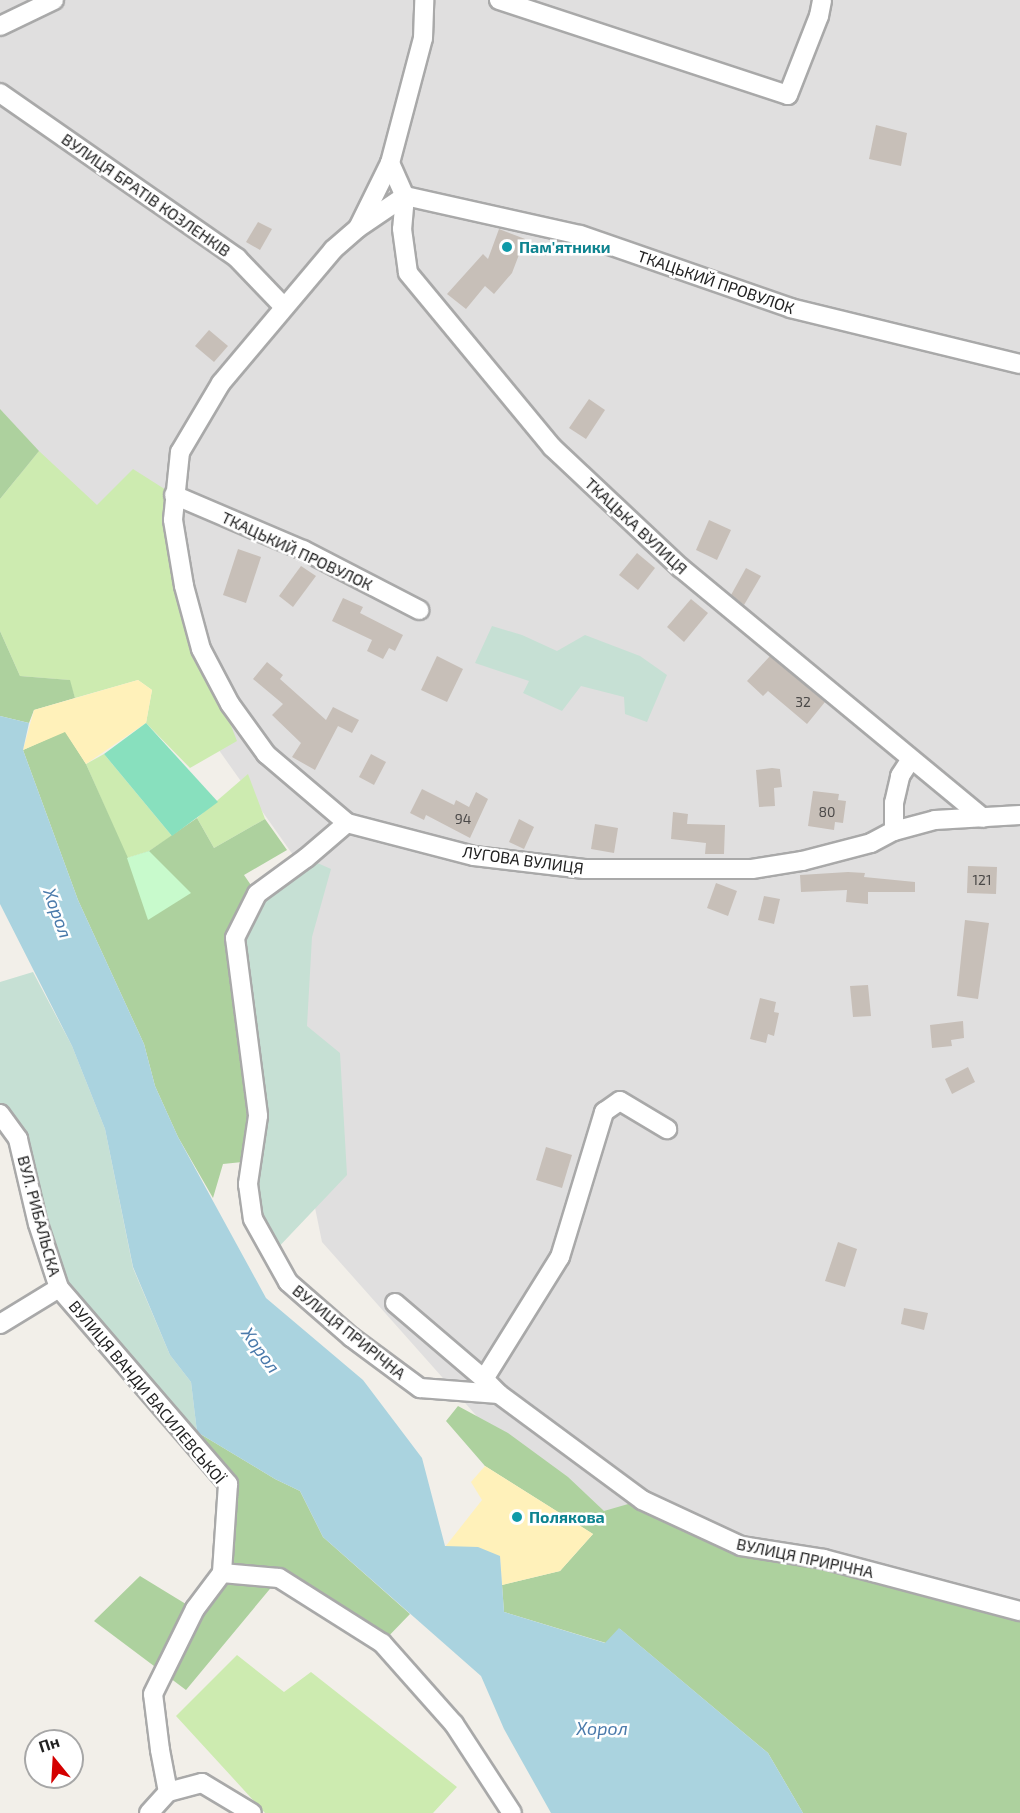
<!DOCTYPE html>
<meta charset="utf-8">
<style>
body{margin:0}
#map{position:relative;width:1020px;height:1813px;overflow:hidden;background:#f2efe9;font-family:"Exo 2",sans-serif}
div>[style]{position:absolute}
.residential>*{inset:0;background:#e0dfdf}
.grass>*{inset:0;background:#cdebb0}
.forest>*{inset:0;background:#add19e}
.wetland>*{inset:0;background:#c6e0d4}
.sand>*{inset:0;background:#fff1ba}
.park>*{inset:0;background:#c8facc}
.pitch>*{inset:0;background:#88e0be}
.water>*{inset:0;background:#aad3df}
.building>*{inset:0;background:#c7bfb8}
.roads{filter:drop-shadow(2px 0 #a9a9a9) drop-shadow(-2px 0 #a9a9a9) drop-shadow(0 2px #a9a9a9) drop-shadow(0 -2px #a9a9a9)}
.minor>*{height:18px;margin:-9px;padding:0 9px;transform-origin:9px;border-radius:9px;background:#fff}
.dots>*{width:16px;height:16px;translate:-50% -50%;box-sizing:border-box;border:3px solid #fff;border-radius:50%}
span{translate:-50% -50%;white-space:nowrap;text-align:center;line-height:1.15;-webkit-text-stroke:5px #fff;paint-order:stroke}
.number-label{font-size:14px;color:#4b4948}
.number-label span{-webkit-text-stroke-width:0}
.street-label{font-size:16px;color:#222}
.culture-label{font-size:16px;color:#0d838f;font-weight:700}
.left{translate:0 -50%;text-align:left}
.water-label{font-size:18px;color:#4a7aab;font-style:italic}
.north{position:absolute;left:24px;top:1729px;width:60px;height:60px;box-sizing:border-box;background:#fff;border:2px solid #a7a7a7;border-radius:50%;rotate:342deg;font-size:16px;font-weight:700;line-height:24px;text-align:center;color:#222}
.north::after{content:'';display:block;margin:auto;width:21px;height:27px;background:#d40000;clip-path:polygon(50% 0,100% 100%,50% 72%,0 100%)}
</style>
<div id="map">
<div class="residential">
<i style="clip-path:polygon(0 0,1020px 0,1020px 1798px,514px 1458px,322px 1242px,294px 1105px,310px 879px,175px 688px,0 453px)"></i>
</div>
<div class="grass">
<i style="clip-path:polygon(39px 451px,97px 505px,133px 469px,174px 495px,201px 649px,237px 741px,190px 768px,146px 723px,152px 690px,138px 680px,75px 698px,69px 680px,20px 676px,0 631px,0 499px)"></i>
<i style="clip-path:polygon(104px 754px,172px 836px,149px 851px,127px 858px,86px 764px)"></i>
<i style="clip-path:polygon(248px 774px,265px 819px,214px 848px,197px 818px)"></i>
<i style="clip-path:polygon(237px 1655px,284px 1692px,311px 1672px,457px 1787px,433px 1813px,265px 1813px,176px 1716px)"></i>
</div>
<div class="forest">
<i style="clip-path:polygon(0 409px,39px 451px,0 499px)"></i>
<i style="clip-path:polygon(0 631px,20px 676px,70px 680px,75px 698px,34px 710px,29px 723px,0 716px)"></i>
<i style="clip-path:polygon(65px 731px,86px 764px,128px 858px,149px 851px,197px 818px,214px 848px,265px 819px,287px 850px,244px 875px,257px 894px,258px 1116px,252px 1161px,223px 1164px,213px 1198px,178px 1137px,155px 1086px,144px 1044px,78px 900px,23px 750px)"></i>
<i style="clip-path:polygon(458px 1406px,508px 1433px,568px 1477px,604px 1511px,642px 1500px,741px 1546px,1020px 1611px,1020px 1813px,803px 1813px,768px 1753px,620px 1629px,606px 1643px,504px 1612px,502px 1585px,560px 1571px,593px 1534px,485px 1466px,446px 1421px)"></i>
<i style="clip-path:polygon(197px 1432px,275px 1479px,300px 1491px,323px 1537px,410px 1614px,382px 1643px,279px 1578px,186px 1690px,94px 1621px,140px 1576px,194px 1609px,222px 1573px,228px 1484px,187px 1438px)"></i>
</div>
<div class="wetland">
<i style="clip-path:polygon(492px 626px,522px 635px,557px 651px,585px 635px,640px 656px,667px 675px,647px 722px,625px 714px,624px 697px,581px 686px,562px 711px,523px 693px,529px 681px,475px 663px)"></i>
<i style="clip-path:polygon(306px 858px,331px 869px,312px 937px,307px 1026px,340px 1053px,347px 1175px,272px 1254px,253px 1219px,258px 1116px,235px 938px,257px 894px)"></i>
<i style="clip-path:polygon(33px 972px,72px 1046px,105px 1129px,133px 1268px,170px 1355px,191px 1382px,197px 1432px,187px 1438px,62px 1286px,0 1114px,0 982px)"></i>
</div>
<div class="sand">
<i style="clip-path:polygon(138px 680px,152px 690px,146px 723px,86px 764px,65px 732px,23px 750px,34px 710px)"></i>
<i style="clip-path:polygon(485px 1466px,593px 1534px,560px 1571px,502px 1585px,500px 1556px,445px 1547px,482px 1500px,471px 1482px)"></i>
</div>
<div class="park">
<i style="clip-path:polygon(149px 851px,191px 893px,148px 920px,127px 858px)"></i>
</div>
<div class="pitch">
<i style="clip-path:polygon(146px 723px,218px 802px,172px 836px,104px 754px)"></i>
</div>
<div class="water">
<i style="clip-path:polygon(0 716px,29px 723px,23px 750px,78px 900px,144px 1044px,155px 1086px,178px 1137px,266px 1298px,363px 1380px,422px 1458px,445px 1546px,478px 1547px,500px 1556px,504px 1612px,605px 1643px,619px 1628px,768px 1753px,803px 1813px,551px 1813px,504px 1729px,481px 1676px,323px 1537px,300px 1491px,275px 1479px,197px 1432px,191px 1382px,170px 1355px,133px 1267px,105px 1129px,72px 1046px,0 904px)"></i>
</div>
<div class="building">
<i style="clip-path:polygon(876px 125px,907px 133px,901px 166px,869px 159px)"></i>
<i style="clip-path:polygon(258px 222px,272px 229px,260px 250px,246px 242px)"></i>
<i style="clip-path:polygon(499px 229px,525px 239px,512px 273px,494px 294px,485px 286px,466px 309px,447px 294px,483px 254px,488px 259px)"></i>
<i style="clip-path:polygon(209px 330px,228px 346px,214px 362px,195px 346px)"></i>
<i style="clip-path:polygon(589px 399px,605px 410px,586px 439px,569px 428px)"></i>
<i style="clip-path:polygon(709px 520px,731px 530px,717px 560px,696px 550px)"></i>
<i style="clip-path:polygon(238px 549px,261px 557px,246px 603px,223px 595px)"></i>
<i style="clip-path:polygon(637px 553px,655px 568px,638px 590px,619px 575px)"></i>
<i style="clip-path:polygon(301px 566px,316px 576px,293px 607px,279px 596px)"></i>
<i style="clip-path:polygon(746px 568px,761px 576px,744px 605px,731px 595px)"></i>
<i style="clip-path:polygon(343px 598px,363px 607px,360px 613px,403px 635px,395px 651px,389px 648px,383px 659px,367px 651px,372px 640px,332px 621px)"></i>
<i style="clip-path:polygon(691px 599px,708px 613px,684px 642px,667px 627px)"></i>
<i style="clip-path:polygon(437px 656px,463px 669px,447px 702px,421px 690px)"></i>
<i style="clip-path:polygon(770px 656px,825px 702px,807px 724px,768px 691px,763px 696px,747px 681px)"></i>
<i style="clip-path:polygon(267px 662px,283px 675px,280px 679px,326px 720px,333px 707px,359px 720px,352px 733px,338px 726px,315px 770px,292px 757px,301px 743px,272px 715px,283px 704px,253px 679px)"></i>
<i style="clip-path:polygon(371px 754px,386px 762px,374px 785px,359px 777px)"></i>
<i style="clip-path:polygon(772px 768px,780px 769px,782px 787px,774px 788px,775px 806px,759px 807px,756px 770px)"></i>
<i style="clip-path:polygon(422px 789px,454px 805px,456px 800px,469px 807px,476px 792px,488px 799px,470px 838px,426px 815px,424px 820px,410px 813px)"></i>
<i style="clip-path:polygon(813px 791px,839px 794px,838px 800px,846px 801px,843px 823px,835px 822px,834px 830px,808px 826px)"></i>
<i style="clip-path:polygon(673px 812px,688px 814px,687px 824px,725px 825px,724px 854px,705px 854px,706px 843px,671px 839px)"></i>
<i style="clip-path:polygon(519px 819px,534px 827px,524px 849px,509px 842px)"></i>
<i style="clip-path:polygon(595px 824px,618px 828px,614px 853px,591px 849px)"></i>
<i style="clip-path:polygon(968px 866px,997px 867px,996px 894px,967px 893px)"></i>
<i style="clip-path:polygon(848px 872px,865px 873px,864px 877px,915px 882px,915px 892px,868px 892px,868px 904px,846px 902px,847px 890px,801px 892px,800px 875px)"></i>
<i style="clip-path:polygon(716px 883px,737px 891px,728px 916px,707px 908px)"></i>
<i style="clip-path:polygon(764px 896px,780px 899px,774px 924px,758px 920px)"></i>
<i style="clip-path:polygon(965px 920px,989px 923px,978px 999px,957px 996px)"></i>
<i style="clip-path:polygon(868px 985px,871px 1016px,853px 1017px,850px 986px)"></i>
<i style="clip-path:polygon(760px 998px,776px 1002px,774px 1012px,779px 1013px,774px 1036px,768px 1034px,766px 1043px,750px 1039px)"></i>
<i style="clip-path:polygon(963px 1021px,964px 1038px,951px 1040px,952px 1046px,932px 1048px,930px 1025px)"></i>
<i style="clip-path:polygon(968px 1067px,975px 1082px,952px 1094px,945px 1079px)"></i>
<i style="clip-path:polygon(546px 1147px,572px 1155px,562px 1188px,536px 1180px)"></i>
<i style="clip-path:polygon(838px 1242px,857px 1249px,845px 1287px,825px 1281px)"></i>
<i style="clip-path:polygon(904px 1308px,928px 1313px,924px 1330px,901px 1324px)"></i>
</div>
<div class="roads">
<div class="minor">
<i style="left:499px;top:0;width:304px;rotate:18.2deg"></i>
<i style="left:788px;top:95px;width:85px;rotate:-68.6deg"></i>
<i style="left:819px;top:16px;width:16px;rotate:-79deg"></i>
<i style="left:0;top:26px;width:60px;rotate:-25.7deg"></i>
<i style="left:0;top:93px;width:289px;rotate:34.8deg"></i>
<i style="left:237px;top:258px;width:68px;rotate:46.2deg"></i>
<i style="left:390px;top:163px;width:36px;rotate:66deg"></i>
<i style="left:405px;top:196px;width:33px;rotate:95deg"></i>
<i style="left:402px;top:229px;width:44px;rotate:82.2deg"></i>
<i style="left:408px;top:273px;width:226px;rotate:50.4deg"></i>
<i style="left:552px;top:447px;width:177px;rotate:43.2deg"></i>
<i style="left:681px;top:568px;width:392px;rotate:39.6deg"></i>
<i style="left:359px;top:226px;width:70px;rotate:-63.8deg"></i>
<i style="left:390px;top:163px;width:129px;rotate:-75.2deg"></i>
<i style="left:423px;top:38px;width:38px;rotate:-88deg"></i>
<i style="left:1020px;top:364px;width:236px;rotate:-166.3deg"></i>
<i style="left:791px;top:308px;width:223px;rotate:-160.9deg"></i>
<i style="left:580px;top:235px;width:179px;rotate:-167.4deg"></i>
<i style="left:405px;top:196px;width:57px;rotate:145.8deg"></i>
<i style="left:358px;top:228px;width:33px;rotate:139deg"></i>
<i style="left:333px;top:250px;width:174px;rotate:130.1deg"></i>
<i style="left:221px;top:383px;width:80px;rotate:120.7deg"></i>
<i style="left:180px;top:452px;width:68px;rotate:95.9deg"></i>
<i style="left:173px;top:520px;width:67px;rotate:80.5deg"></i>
<i style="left:184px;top:586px;width:65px;rotate:74.9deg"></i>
<i style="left:201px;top:649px;width:62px;rotate:62.2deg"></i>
<i style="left:230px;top:704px;width:62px;rotate:54.2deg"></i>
<i style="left:266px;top:754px;width:106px;rotate:40.4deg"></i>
<i style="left:347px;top:823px;width:131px;rotate:14.6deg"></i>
<i style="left:474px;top:856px;width:111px;rotate:6.7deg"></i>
<i style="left:584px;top:869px;width:168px"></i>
<i style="left:752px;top:869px;width:51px;rotate:-9.1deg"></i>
<i style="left:802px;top:861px;width:71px;rotate:-14.6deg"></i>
<i style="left:871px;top:843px;width:26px;rotate:-28deg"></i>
<i style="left:894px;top:831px;width:42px;rotate:-15deg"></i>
<i style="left:935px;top:820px;width:85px;rotate:-3.4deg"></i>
<i style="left:174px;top:495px;width:140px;rotate:23.1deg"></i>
<i style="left:303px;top:550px;width:131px;rotate:27.3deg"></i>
<i style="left:347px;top:823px;width:54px;rotate:139.5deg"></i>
<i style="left:306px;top:858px;width:61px;rotate:143.7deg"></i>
<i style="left:257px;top:894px;width:49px;rotate:116.6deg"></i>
<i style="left:235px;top:938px;width:179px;rotate:82.6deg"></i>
<i style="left:258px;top:1116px;width:69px;rotate:98.4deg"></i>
<i style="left:248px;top:1184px;width:35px;rotate:82deg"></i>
<i style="left:253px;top:1219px;width:72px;rotate:60.9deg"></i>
<i style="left:288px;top:1282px;width:84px;rotate:41.1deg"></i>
<i style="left:351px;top:1337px;width:86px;rotate:36.5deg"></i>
<i style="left:420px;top:1388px;width:79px;rotate:4.3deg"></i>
<i style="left:499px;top:1394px;width:178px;rotate:36.5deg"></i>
<i style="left:642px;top:1500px;width:109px;rotate:24.9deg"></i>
<i style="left:741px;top:1546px;width:84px;rotate:8.9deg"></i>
<i style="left:824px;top:1559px;width:203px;rotate:14.9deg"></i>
<i style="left:894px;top:831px;width:28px;rotate:-90deg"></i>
<i style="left:894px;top:803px;width:28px;rotate:-77deg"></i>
<i style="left:900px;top:776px;width:20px;rotate:-57deg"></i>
<i style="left:0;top:1114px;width:31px;rotate:54deg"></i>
<i style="left:18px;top:1139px;width:87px;rotate:76.8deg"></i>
<i style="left:38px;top:1224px;width:67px;rotate:71.8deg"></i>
<i style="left:59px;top:1288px;width:259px;rotate:49.2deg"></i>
<i style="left:228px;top:1484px;width:89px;rotate:93.9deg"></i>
<i style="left:222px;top:1573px;width:57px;rotate:5deg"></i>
<i style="left:279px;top:1578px;width:122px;rotate:32.3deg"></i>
<i style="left:382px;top:1643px;width:108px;rotate:48.4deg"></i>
<i style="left:454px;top:1724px;width:106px;rotate:56.9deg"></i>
<i style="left:395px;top:1303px;width:117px;rotate:40.5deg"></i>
<i style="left:0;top:1324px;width:69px;rotate:-31.4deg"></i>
<i style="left:499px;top:1394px;width:21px;rotate:-135deg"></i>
<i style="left:484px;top:1379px;width:144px;rotate:-58.1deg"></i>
<i style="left:560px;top:1257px;width:152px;rotate:-73.1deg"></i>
<i style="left:604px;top:1112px;width:19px;rotate:-35deg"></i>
<i style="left:620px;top:1101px;width:55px;rotate:30.8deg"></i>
<i style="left:168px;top:1792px;width:43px;rotate:-100.8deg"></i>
<i style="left:160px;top:1750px;width:56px;rotate:-97.1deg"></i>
<i style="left:153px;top:1694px;width:95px;rotate:-63.7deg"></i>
<i style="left:195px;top:1609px;width:45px;rotate:-53.1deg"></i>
<i style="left:149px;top:1813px;width:28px;rotate:-48deg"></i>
<i style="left:168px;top:1792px;width:35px;rotate:-15deg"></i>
<i style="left:202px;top:1783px;width:58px;rotate:31deg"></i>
</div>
</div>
<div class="dots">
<i style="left:507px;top:247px;background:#0f9aa8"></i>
<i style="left:517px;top:1517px;background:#0f9aa8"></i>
</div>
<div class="number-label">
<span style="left:803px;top:702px">32</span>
<span style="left:827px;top:812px">80</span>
<span style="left:463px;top:819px">94</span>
<span style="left:982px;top:880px">121</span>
</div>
<div class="street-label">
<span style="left:146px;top:195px;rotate:35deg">ВУЛИЦЯ БРАТІВ КОЗЛЕНКІВ</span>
<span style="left:716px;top:282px;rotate:19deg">ТКАЦЬКИЙ ПРОВУЛОК</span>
<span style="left:636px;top:526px;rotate:43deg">ТКАЦЬКА ВУЛИЦЯ</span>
<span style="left:297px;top:551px;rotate:25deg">ТКАЦЬКИЙ ПРОВУЛОК</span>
<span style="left:523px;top:860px;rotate:8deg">ЛУГОВА ВУЛИЦЯ</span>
<span style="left:39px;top:1216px;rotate:75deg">ВУЛ. РИБАЛЬСКА</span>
<span style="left:349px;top:1332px;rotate:39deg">ВУЛИЦЯ ПРИРІЧНА</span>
<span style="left:147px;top:1392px;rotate:50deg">ВУЛИЦЯ ВАНДИ ВАСИЛЕВСЬКОЇ</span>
<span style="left:805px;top:1558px;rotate:12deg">ВУЛИЦЯ ПРИРІЧНА</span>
</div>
<div class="culture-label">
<span class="left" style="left:519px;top:247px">Пам'ятники</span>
<span class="left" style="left:529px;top:1517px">Полякова</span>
</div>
<div class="water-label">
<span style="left:58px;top:913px;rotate:70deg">Хорол</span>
<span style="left:261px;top:1350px;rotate:54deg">Хорол</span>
<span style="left:602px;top:1728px">Хорол</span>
</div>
<div class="north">Пн</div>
</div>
